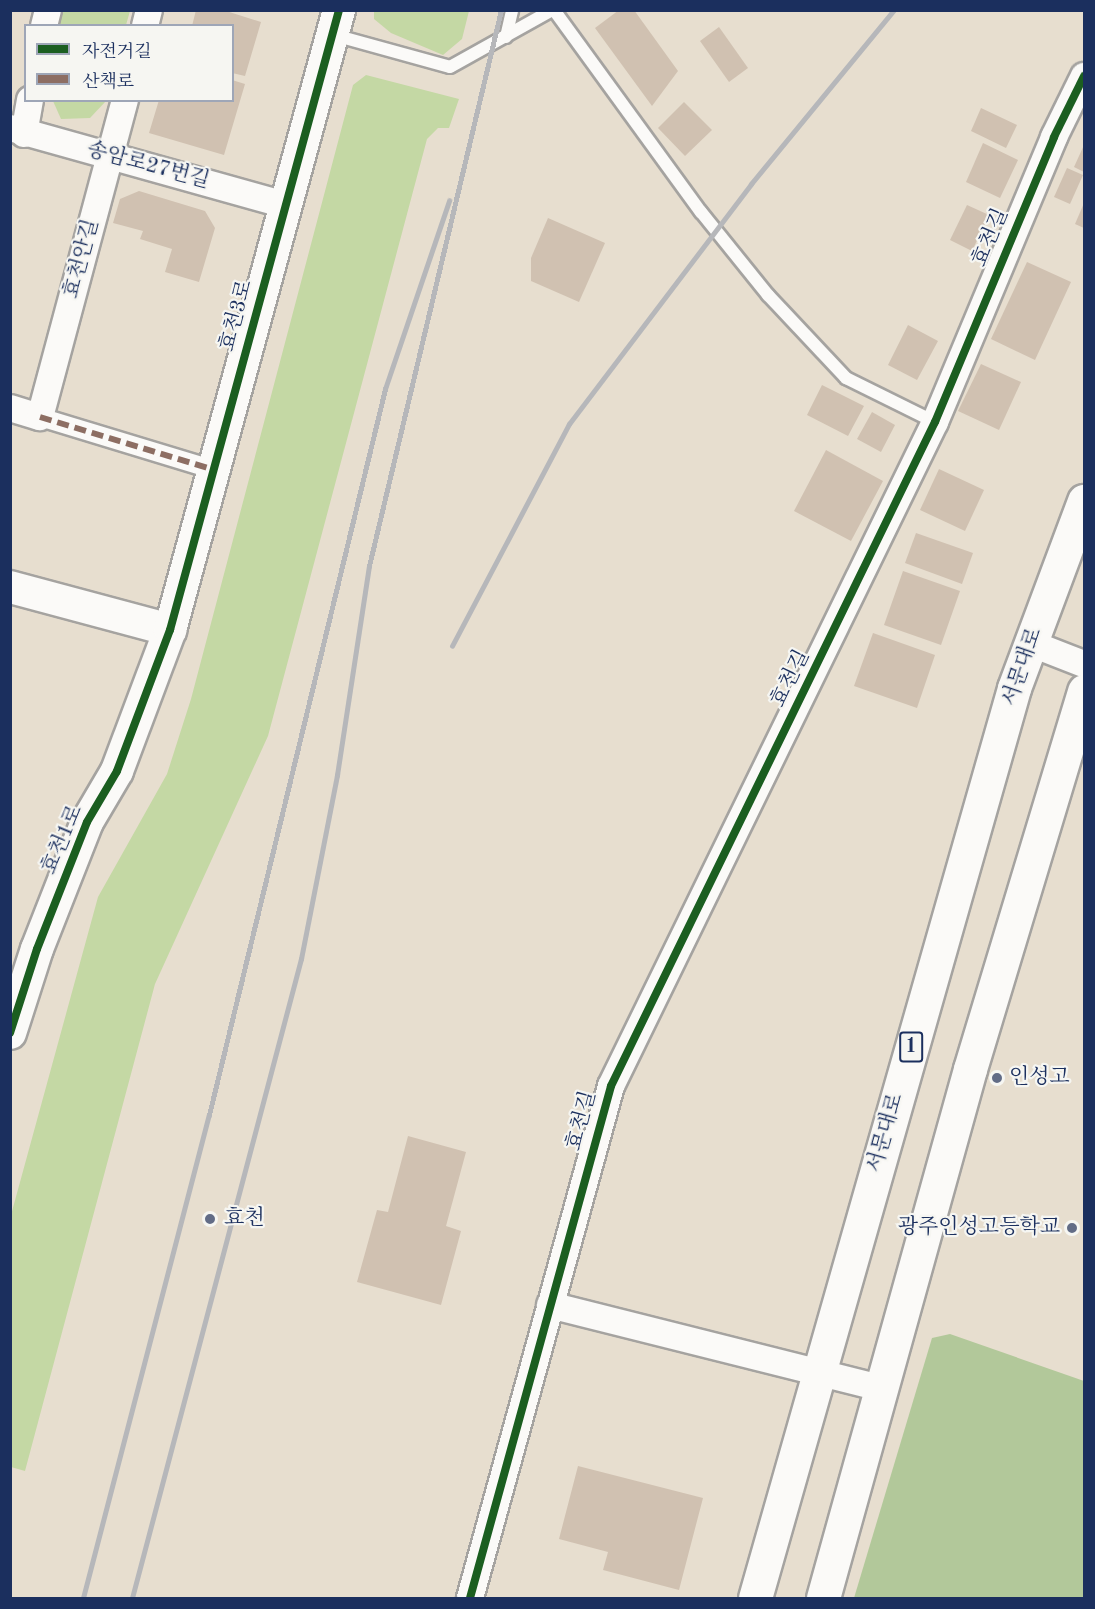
<!DOCTYPE html>
<meta charset="utf-8">
<style>
body{margin:0}
#map{position:relative;width:1095px;height:1609px;overflow:hidden;background:#e7decf;font-family:"Old Standard TT","Noto Serif KR",serif}
div>[style]{position:absolute}
.green>*{inset:0;background:#c4d8a4}
.forest>*{inset:0;background:#b2c89a}
.building>*{inset:0;background:#d0c1b1}
.roads{filter:drop-shadow(2px 0 #a5a3a0) drop-shadow(-2px 0 #a5a3a0) drop-shadow(0 2px #a5a3a0) drop-shadow(0 -2px #a5a3a0)}
.service>*{height:12px;margin:-6px;padding:0 6px;transform-origin:6px;border-radius:6px;background:#fbfaf8}
.pedestrian>*{height:18px;margin:-9px;padding:0 9px;transform-origin:9px;border-radius:9px;background:#fbfaf8}
.minor>*{height:26px;margin:-13px;padding:0 13px;transform-origin:13px;border-radius:13px;background:#fbfaf8}
.tertiary>*{height:32px;margin:-16px;padding:0 16px;transform-origin:16px;border-radius:16px;background:#fbfaf8}
.primary>*{height:33px;margin:-16.5px;padding:0 16.5px;transform-origin:16.5px;border-radius:16.5px;background:#fbfaf8}
.rail>*{height:4.5px;margin:-2.25px;padding:0 2.25px;transform-origin:2.25px;border-radius:2.25px;background:#b6b7ba}
.quiet>*{height:6px;margin-top:-3px;transform-origin:0;background:repeating-linear-gradient(90deg,#8d6e63 0 12px,transparent 0 18px)}
.cycleway>*{height:8px;margin:-4px;padding:0 4px;transform-origin:4px;border-radius:4px;background:#1b5e20}
.dots>*{width:16px;height:16px;translate:-50% -50%;box-sizing:border-box;border:3px solid #f6f6f2;border-radius:50%}
span{translate:-50% -50%;white-space:nowrap;text-align:center;line-height:1.15;-webkit-text-stroke:4.5px #f6f6f2;paint-order:stroke}
.shield-label span{padding:2px 4px;background:#f6f6f2;border:2px solid;border-radius:4px;-webkit-text-stroke-width:0}
.shield-label{font-size:20px;color:#1b2f5e;font-weight:700}
.street-label{font-size:21px;color:#1b2f5e}
.poi-label{font-size:21px;color:#1b2f5e}
.left{translate:0 -50%;text-align:left}
.right{translate:-100% -50%;text-align:right}
.frame{position:absolute;inset:0;border:12px solid #1b2f5e;pointer-events:none}
.legend{position:absolute;left:24px;top:24px;width:210px;height:78px;box-sizing:border-box;background:#f6f6f2;border:2px solid #9ea6b7;margin:0;padding:8px 10px;list-style:none;font-size:18px;color:#1b2f5e}
.legend li{display:flex;align-items:center;gap:12px;height:30px}
.legend b{width:30px;border:2px solid #9ea6b7}
</style>
<div id="map">
<div class="green">
<i style="clip-path:polygon(63px 11px,63px 10px,130px 11px,126px 25px,59px 25px)"></i>
<i style="clip-path:polygon(374px 11px,374px 10px,469px 11px,462px 39px,443px 55px,391px 33px,374px 19px)"></i>
<i style="clip-path:polygon(366px 75px,459px 99px,449px 128px,438px 128px,427px 139px,268px 736px,155px 984px,25px 1471px,11px 1467px,11px 1215px,98px 897px,167px 774px,191px 699px,353px 85px)"></i>
<i style="clip-path:polygon(53px 101px,106px 101px,90px 118px,61px 119px)"></i>
</div>
<div class="forest">
<i style="clip-path:polygon(950px 1334px,1084px 1381px,1084px 1598px,854px 1598px,932px 1338px)"></i>
</div>
<div class="building">
<i style="clip-path:polygon(196px 10px,223px 10px,261px 22px,245px 76px,232px 73px,232px 26px,192px 26px)"></i>
<i style="clip-path:polygon(619px 10px,634px 10px,678px 71px,652px 106px,595px 28px)"></i>
<i style="clip-path:polygon(719px 27px,748px 68px,729px 82px,700px 41px)"></i>
<i style="clip-path:polygon(232px 80px,245px 84px,224px 155px,149px 133px,159px 100px,232px 100px)"></i>
<i style="clip-path:polygon(684px 102px,712px 130px,685px 156px,658px 128px)"></i>
<i style="clip-path:polygon(981px 108px,1017px 125px,1006px 148px,971px 131px)"></i>
<i style="clip-path:polygon(983px 143px,1018px 160px,1000px 198px,966px 182px)"></i>
<i style="clip-path:polygon(1084px 145px,1084px 172px,1074px 167px)"></i>
<i style="clip-path:polygon(1067px 168px,1083px 175px,1070px 204px,1054px 197px)"></i>
<i style="clip-path:polygon(139px 191px,205px 211px,215px 228px,199px 282px,165px 272px,172px 249px,140px 239px,143px 231px,113px 223px,120px 199px)"></i>
<i style="clip-path:polygon(1084px 203px,1084px 228px,1075px 224px)"></i>
<i style="clip-path:polygon(967px 205px,989px 215px,972px 251px,950px 240px)"></i>
<i style="clip-path:polygon(548px 218px,605px 243px,579px 302px,531px 281px,531px 258px)"></i>
<i style="clip-path:polygon(1027px 262px,1071px 282px,1035px 360px,991px 339px)"></i>
<i style="clip-path:polygon(908px 325px,938px 341px,917px 380px,888px 365px)"></i>
<i style="clip-path:polygon(981px 364px,1021px 382px,999px 430px,958px 411px)"></i>
<i style="clip-path:polygon(822px 385px,864px 406px,848px 436px,807px 415px)"></i>
<i style="clip-path:polygon(872px 412px,895px 425px,881px 452px,857px 439px)"></i>
<i style="clip-path:polygon(826px 450px,883px 481px,851px 541px,794px 511px)"></i>
<i style="clip-path:polygon(939px 469px,984px 490px,965px 531px,920px 510px)"></i>
<i style="clip-path:polygon(916px 533px,973px 553px,962px 584px,905px 563px)"></i>
<i style="clip-path:polygon(903px 571px,960px 591px,941px 645px,884px 625px)"></i>
<i style="clip-path:polygon(873px 633px,935px 655px,917px 708px,854px 686px)"></i>
<i style="clip-path:polygon(408px 1136px,466px 1152px,446px 1226px,461px 1231px,441px 1305px,357px 1282px,377px 1210px,388px 1212px)"></i>
<i style="clip-path:polygon(578px 1466px,703px 1498px,679px 1590px,603px 1570px,608px 1552px,559px 1539px)"></i>
</div>
<div class="roads">
<div class="service">
<i style="left:554px;top:10px;width:250px;rotate:54deg"></i>
<i style="left:701px;top:212px;width:107px;rotate:51.1deg"></i>
<i style="left:768px;top:295px;width:114px;rotate:46.8deg"></i>
<i style="left:846px;top:378px;width:99px;rotate:26.3deg"></i>
<i style="left:334px;top:35px;width:120px;rotate:15.4deg"></i>
<i style="left:450px;top:67px;width:117px;rotate:-29.2deg"></i>
<i style="left:506px;top:37px;width:28px;rotate:-77deg"></i>
</div>
<div class="pedestrian">
<i style="left:40px;top:417px;width:182px;rotate:16.9deg"></i>
</div>
<div class="minor">
<i style="left:44px;top:26px;width:16px;rotate:-76deg"></i>
<i style="left:145px;top:26px;width:16px;rotate:-76deg"></i>
<i style="left:10px;top:128px;width:286px;rotate:15.6deg"></i>
<i style="left:24px;top:134px;width:35px;rotate:-80deg"></i>
<i style="left:10px;top:408px;width:31px;rotate:17deg"></i>
<i style="left:40px;top:417px;width:328px;rotate:-75deg"></i>
<i style="left:1030px;top:643px;width:58px;rotate:21.3deg"></i>
<i style="left:550px;top:1305px;width:340px;rotate:14.1deg"></i>
<i style="left:470px;top:1598px;width:531px;rotate:-74.6deg"></i>
<i style="left:611px;top:1086px;width:739px;rotate:-63.99deg"></i>
<i style="left:935px;top:422px;width:309px;rotate:-67.3deg"></i>
<i style="left:1054px;top:137px;width:68px;rotate:-63.8deg"></i>
</div>
<div class="tertiary">
<i style="left:10px;top:587px;width:166px;rotate:15deg"></i>
<i style="left:10px;top:1033px;width:88px;rotate:-72.2deg"></i>
<i style="left:37px;top:949px;width:136px;rotate:-68.5deg"></i>
<i style="left:87px;top:822px;width:59px;rotate:-59.5deg"></i>
<i style="left:117px;top:771px;width:151px;rotate:-69.4deg"></i>
<i style="left:170px;top:630px;width:643px;rotate:-74.75deg"></i>
</div>
<div class="primary">
<i style="left:755px;top:1598px;width:946px;rotate:-74.11deg"></i>
<i style="left:1014px;top:688px;width:200px;rotate:-69.5deg"></i>
<i style="left:823px;top:1598px;width:549px;rotate:-74.47deg"></i>
<i style="left:970px;top:1069px;width:395px;rotate:-73.2deg"></i>
</div>
</div>
<div class="rail">
<i style="left:452px;top:646px;width:251px;rotate:-62.2deg"></i>
<i style="left:569px;top:424px;width:301px;rotate:-52.8deg"></i>
<i style="left:751px;top:184px;width:225px;rotate:-50.6deg"></i>
<i style="left:83px;top:1598px;width:499px;rotate:-75.4deg"></i>
<i style="left:209px;top:1115px;width:747px;rotate:-76.37deg"></i>
<i style="left:385px;top:389px;width:199px;rotate:-71.2deg"></i>
<i style="left:132px;top:1598px;width:661px;rotate:-75.19deg"></i>
<i style="left:301px;top:959px;width:187px;rotate:-78.9deg"></i>
<i style="left:337px;top:775px;width:211px;rotate:-81.3deg"></i>
<i style="left:369px;top:566px;width:571px;rotate:-76.64deg"></i>
</div>
<div class="quiet">
<i style="left:40px;top:417px;width:182px;rotate:16.9deg"></i>
</div>
<div class="cycleway">
<i style="left:10px;top:1033px;width:88px;rotate:-72.2deg"></i>
<i style="left:37px;top:949px;width:136px;rotate:-68.5deg"></i>
<i style="left:87px;top:822px;width:59px;rotate:-59.5deg"></i>
<i style="left:117px;top:771px;width:151px;rotate:-69.4deg"></i>
<i style="left:170px;top:630px;width:643px;rotate:-74.75deg"></i>
<i style="left:470px;top:1598px;width:531px;rotate:-74.6deg"></i>
<i style="left:611px;top:1086px;width:739px;rotate:-63.99deg"></i>
<i style="left:935px;top:422px;width:309px;rotate:-67.3deg"></i>
<i style="left:1054px;top:137px;width:68px;rotate:-63.8deg"></i>
</div>
<div class="dots">
<i style="left:997px;top:1078px;background:#626c86"></i>
<i style="left:210px;top:1219px;background:#626c86"></i>
<i style="left:1072px;top:1228px;background:#626c86"></i>
</div>
<div class="shield-label">
<span style="left:911px;top:1047px">1</span>
</div>
<div class="street-label">
<span style="left:148px;top:166px;rotate:15deg">송암로27번길</span>
<span style="left:991px;top:238px;rotate:-67deg">효천길</span>
<span style="left:82px;top:259px;rotate:-75deg">효천안길</span>
<span style="left:237px;top:316px;rotate:-75deg">효천3로</span>
<span style="left:1023px;top:667px;rotate:-71deg">서문대로</span>
<span style="left:791px;top:679px;rotate:-64deg">효천길</span>
<span style="left:63px;top:840px;rotate:-67deg">효천1로</span>
<span style="left:582px;top:1121px;rotate:-75deg">효천길</span>
<span style="left:886px;top:1133px;rotate:-74deg">서문대로</span>
</div>
<div class="poi-label">
<span class="left" style="left:1009px;top:1078px">인성고</span>
<span class="left" style="left:224px;top:1219px">효천</span>
<span class="right" style="left:1060px;top:1228px">광주인성고등학교</span>
</div>
<div class="frame"></div>
<ul class="legend">
<li><b style="height:8px;background:#1b5e20"></b>자전거길</li>
<li><b style="height:8px;background:#8d6e63"></b>산책로</li>
</ul>
</div>
